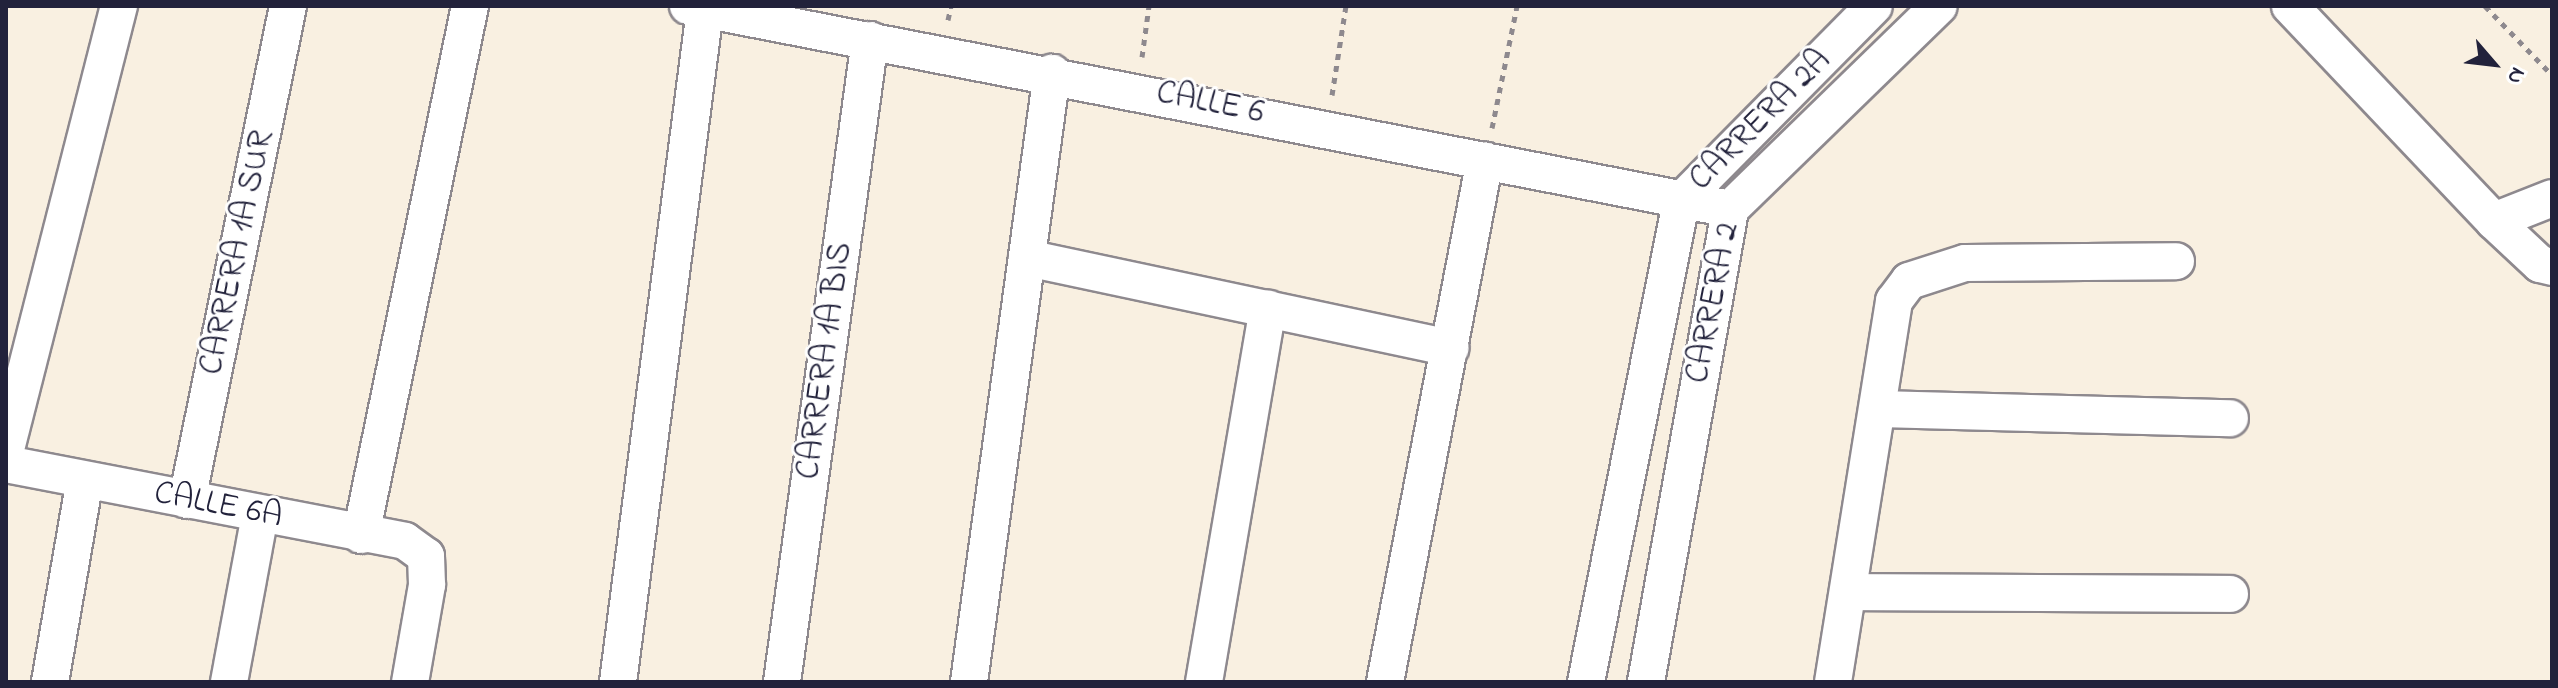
<!DOCTYPE html>
<style>
body{margin:0}
#map{position:relative;width:2558px;height:688px;overflow:hidden;background:#f9f0e1;font-family:"Indie Flower",sans-serif}
div>[style]{position:absolute}
.path>*{height:5px;margin-top:-2.5px;transform-origin:0;background:repeating-linear-gradient(90deg,#8e898e 0 6px,transparent 0 12px)}
.roads{filter:drop-shadow(2px 0 #8e898e) drop-shadow(-2px 0 #8e898e) drop-shadow(0 2px #8e898e) drop-shadow(0 -2px #8e898e)}
.street>*{height:36px;margin:-18px;padding:0 18px;transform-origin:18px;border-radius:18px;background:#fff}
span{translate:-50% -50%;white-space:nowrap;text-align:center;line-height:1.15;-webkit-text-stroke:6px #fff;paint-order:stroke}
.street-label{font-size:34px;color:#22223b}
.frame{position:absolute;inset:0;border:8px solid #22223b;pointer-events:none}
.north{position:absolute;left:2454px;top:24px;width:80px;height:80px;-webkit-text-stroke:6px #fff;paint-order:stroke;rotate:118deg;font-size:22px;font-weight:700;line-height:32px;text-align:center;color:#22223b}
.north::after{content:'';display:block;margin:auto;width:28px;height:36px;background:#22223b;clip-path:polygon(50% 0,100% 100%,50% 72%,0 100%)}
</style>
<div id="map">
<div class="path">
<i style="left:2485px;top:6px;width:96px;rotate:45.8deg"></i>
<i style="left:948px;top:20px;width:14px;rotate:-78deg"></i>
<i style="left:1142px;top:57px;width:51px;rotate:-82.2deg"></i>
<i style="left:1332px;top:95px;width:90px;rotate:-81.1deg"></i>
<i style="left:1492px;top:128px;width:125px;rotate:-78.4deg"></i>
</div>
<div class="roads">
<div class="street">
<i style="left:688px;top:6px;width:1062px;rotate:11.02deg"></i>
<i style="left:2290px;top:6px;width:296px;rotate:46.5deg"></i>
<i style="left:2494px;top:221px;width:63px;rotate:43.1deg"></i>
<i style="left:2540px;top:264px;width:12px;rotate:14deg"></i>
<i style="left:2494px;top:221px;width:62px;rotate:-21.6deg"></i>
<i style="left:1027px;top:258px;width:433px;rotate:12deg"></i>
<i style="left:1878px;top:409px;width:352px;rotate:1.5deg"></i>
<i style="left:6px;top:449px;width:457px;rotate:-75.7deg"></i>
<i style="left:6px;top:464px;width:406px;rotate:10.9deg"></i>
<i style="left:405px;top:541px;width:26px;rotate:36deg"></i>
<i style="left:426px;top:556px;width:29px;rotate:88deg"></i>
<i style="left:427px;top:585px;width:98px;rotate:99.9deg"></i>
<i style="left:187px;top:500px;width:504px;rotate:-78.44deg"></i>
<i style="left:361px;top:535px;width:540px;rotate:-78.36deg"></i>
<i style="left:1849px;top:592px;width:381px;rotate:0.3deg"></i>
<i style="left:50px;top:682px;width:205px;rotate:-80.2deg"></i>
<i style="left:229px;top:682px;width:171px;rotate:-79.5deg"></i>
<i style="left:618px;top:682px;width:678px;rotate:-82.62deg"></i>
<i style="left:782px;top:682px;width:648px;rotate:-82.2deg"></i>
<i style="left:969px;top:682px;width:615px;rotate:-82.24deg"></i>
<i style="left:1204px;top:682px;width:379px;rotate:-80.3deg"></i>
<i style="left:1385px;top:682px;width:531px;rotate:-79.16deg"></i>
<i style="left:1586px;top:682px;width:490px;rotate:-78.8deg"></i>
<i style="left:1681px;top:201px;width:274px;rotate:-45.3deg"></i>
<i style="left:1646px;top:682px;width:480px;rotate:-79.9deg"></i>
<i style="left:1730px;top:209px;width:291px;rotate:-44.2deg"></i>
<i style="left:1833px;top:682px;width:386px;rotate:-80.9deg"></i>
<i style="left:1894px;top:301px;width:25px;rotate:-53deg"></i>
<i style="left:1909px;top:281px;width:59px;rotate:-17.8deg"></i>
<i style="left:1965px;top:263px;width:211px;rotate:-0.5deg"></i>
</div>
</div>
<div class="street-label">
<span style="left:1210px;top:104px;rotate:11deg">CALLE 6</span>
<span style="left:1761px;top:121px;rotate:-45deg">CARRERA 2A</span>
<span style="left:238px;top:253px;rotate:-78deg">CARRERA 1A SUR</span>
<span style="left:1714px;top:303px;rotate:-79deg">CARRERA 2</span>
<span style="left:826px;top:361px;rotate:-82deg">CARRERA 1A BIS</span>
<span style="left:218px;top:506px;rotate:11deg">CALLE 6A</span>
</div>
<div class="frame"></div>
<div class="north">N</div>
</div>
